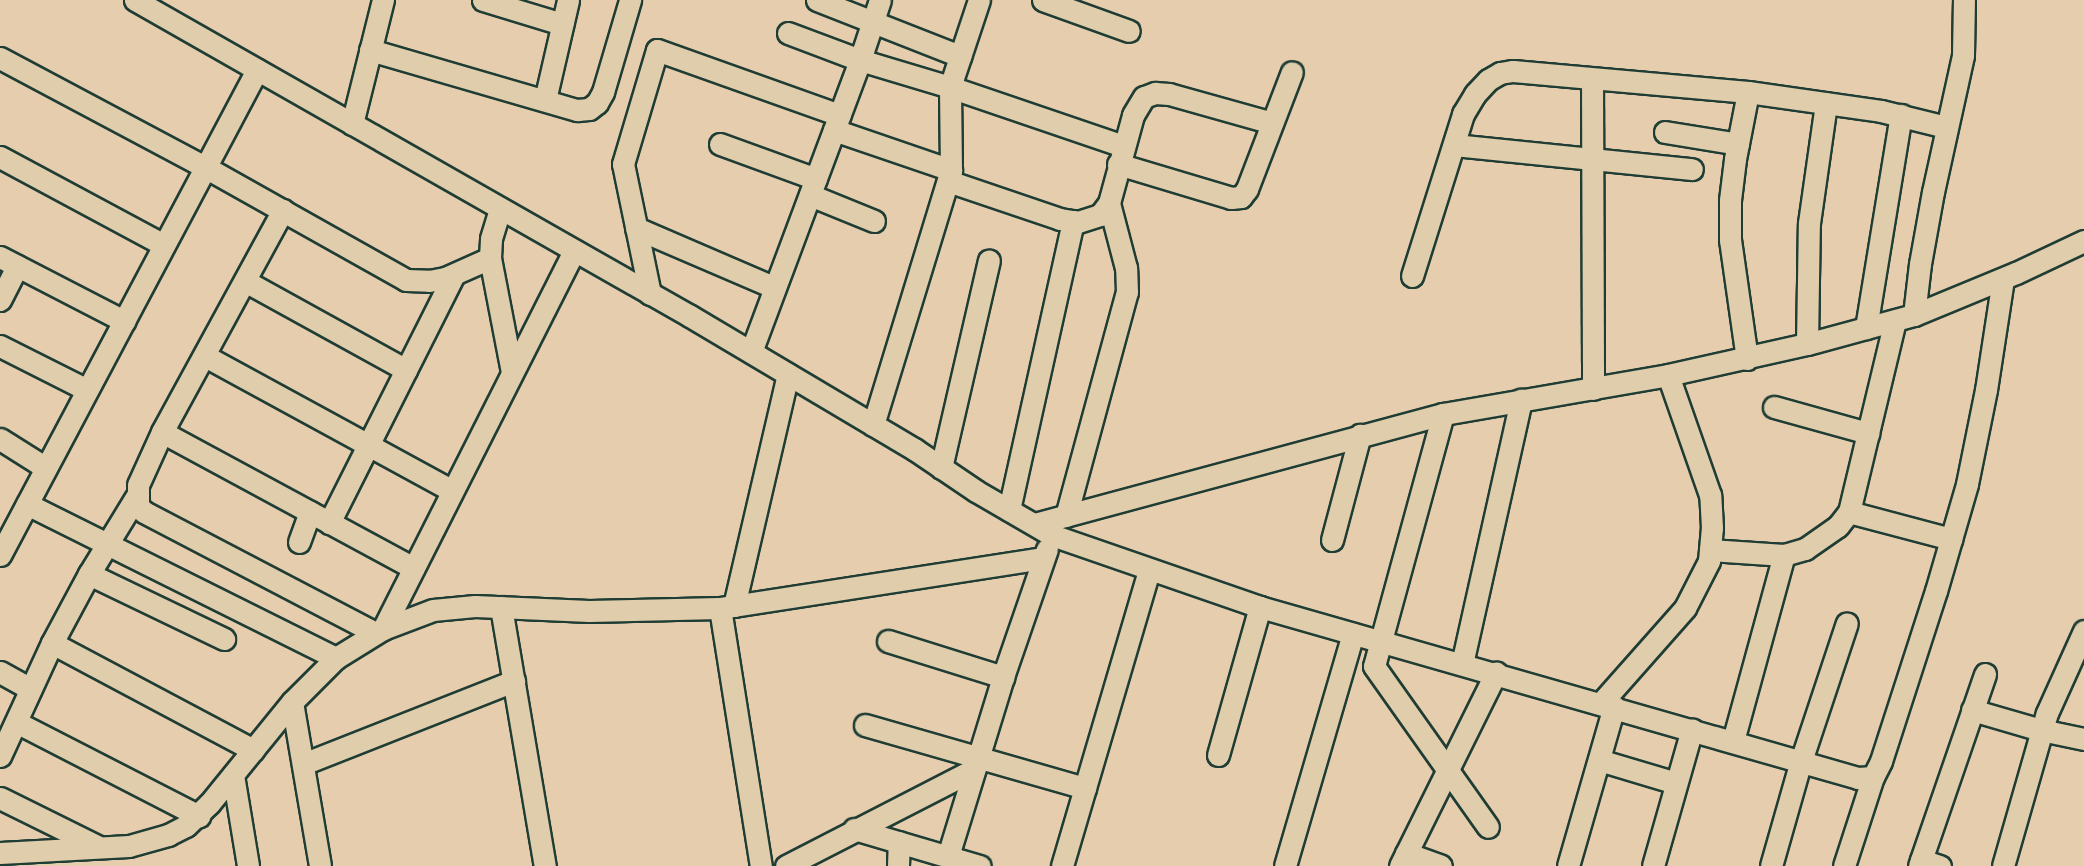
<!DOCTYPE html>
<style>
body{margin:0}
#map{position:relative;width:2084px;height:866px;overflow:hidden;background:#e5cdae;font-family:Mali,sans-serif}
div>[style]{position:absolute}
.roads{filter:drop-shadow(2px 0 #1f3d34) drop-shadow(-2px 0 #1f3d34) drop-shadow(0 2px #1f3d34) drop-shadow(0 -2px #1f3d34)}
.street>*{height:21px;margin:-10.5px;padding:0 10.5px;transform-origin:10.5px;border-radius:10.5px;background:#e0cdab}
span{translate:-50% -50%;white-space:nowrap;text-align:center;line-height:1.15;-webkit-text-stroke:4.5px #e0cdab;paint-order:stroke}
</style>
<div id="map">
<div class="roads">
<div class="street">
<i style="left:135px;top:0;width:639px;rotate:29.66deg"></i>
<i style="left:690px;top:316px;width:261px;rotate:30.7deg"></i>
<i style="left:914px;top:449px;width:75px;rotate:34.1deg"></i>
<i style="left:976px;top:491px;width:88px;rotate:30.1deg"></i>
<i style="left:1052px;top:535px;width:220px;rotate:19.1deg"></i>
<i style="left:1260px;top:607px;width:622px;rotate:15.96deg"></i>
<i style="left:1858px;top:778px;width:15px;rotate:-4deg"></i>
<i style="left:1873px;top:777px;width:18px;rotate:-63deg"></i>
<i style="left:1881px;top:761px;width:179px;rotate:-72.1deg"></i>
<i style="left:1936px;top:591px;width:111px;rotate:-73.8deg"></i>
<i style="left:1967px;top:484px;width:96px;rotate:-78.6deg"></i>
<i style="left:1986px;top:390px;width:112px;rotate:-81.3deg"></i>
<i style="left:483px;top:0;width:83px;rotate:16.9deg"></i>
<i style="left:817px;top:0;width:154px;rotate:21.4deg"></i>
<i style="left:1043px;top:0;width:91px;rotate:19.8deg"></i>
<i style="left:788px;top:33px;width:77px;rotate:20.6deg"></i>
<i style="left:860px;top:60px;width:94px;rotate:16.7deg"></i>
<i style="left:950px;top:87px;width:183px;rotate:18.8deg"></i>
<i style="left:370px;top:50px;width:216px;rotate:16.2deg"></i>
<i style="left:577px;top:110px;width:12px;rotate:-5deg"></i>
<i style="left:589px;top:109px;width:10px;rotate:-37deg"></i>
<i style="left:597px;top:103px;width:13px;rotate:-61deg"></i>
<i style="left:603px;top:92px;width:96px;rotate:-73.6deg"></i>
<i style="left:0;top:58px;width:232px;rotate:28deg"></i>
<i style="left:205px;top:167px;width:231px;rotate:29.3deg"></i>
<i style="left:406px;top:280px;width:23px;rotate:2deg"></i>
<i style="left:429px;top:281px;width:16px;rotate:-11deg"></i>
<i style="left:445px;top:278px;width:49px;rotate:-24deg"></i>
<i style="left:1592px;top:80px;width:309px;rotate:89.8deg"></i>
<i style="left:545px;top:100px;width:103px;rotate:-77deg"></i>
<i style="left:352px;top:124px;width:128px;rotate:-76deg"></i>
<i style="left:834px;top:130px;width:124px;rotate:18.9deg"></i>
<i style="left:1665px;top:132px;width:74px;rotate:9.3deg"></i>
<i style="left:720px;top:144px;width:102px;rotate:20deg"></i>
<i style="left:1454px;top:145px;width:239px;rotate:5.8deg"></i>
<i style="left:0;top:157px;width:186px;rotate:28.2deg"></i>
<i style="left:1118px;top:164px;width:118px;rotate:16.7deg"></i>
<i style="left:1231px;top:198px;width:10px;rotate:-6deg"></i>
<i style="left:1241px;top:197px;width:10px;rotate:-53deg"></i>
<i style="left:1247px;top:189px;width:125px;rotate:-69deg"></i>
<i style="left:948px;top:181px;width:118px;rotate:18.7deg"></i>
<i style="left:1060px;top:219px;width:18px;rotate:9deg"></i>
<i style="left:1078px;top:222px;width:23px;rotate:-18deg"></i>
<i style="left:1100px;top:215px;width:15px;rotate:-53deg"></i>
<i style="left:1109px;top:203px;width:91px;rotate:-74.7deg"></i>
<i style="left:1133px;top:115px;width:21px;rotate:-59deg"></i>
<i style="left:1144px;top:97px;width:12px;rotate:-20deg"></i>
<i style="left:1155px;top:93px;width:14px;rotate:4deg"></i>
<i style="left:1169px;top:94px;width:107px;rotate:15.7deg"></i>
<i style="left:810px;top:195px;width:69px;rotate:22.1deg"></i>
<i style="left:500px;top:209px;width:31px;rotate:107deg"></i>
<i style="left:491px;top:239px;width:19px;rotate:93deg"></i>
<i style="left:490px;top:258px;width:116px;rotate:79.1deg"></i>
<i style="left:283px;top:210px;width:253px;rotate:118.6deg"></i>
<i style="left:162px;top:432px;width:58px;rotate:114.4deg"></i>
<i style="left:138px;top:485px;width:21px;rotate:90deg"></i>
<i style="left:138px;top:506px;width:8px;rotate:45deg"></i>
<i style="left:144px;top:512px;width:261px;rotate:27.6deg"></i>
<i style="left:636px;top:228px;width:151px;rotate:23.3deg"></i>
<i style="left:0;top:257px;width:140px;rotate:27.3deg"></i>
<i style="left:1412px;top:276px;width:170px;rotate:-72.5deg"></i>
<i style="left:1463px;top:114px;width:23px;rotate:-59deg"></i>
<i style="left:1475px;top:94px;width:19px;rotate:-47deg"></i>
<i style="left:1488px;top:80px;width:14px;rotate:-30deg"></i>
<i style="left:1500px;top:73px;width:13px;rotate:-9deg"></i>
<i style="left:1513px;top:71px;width:236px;rotate:5.1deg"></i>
<i style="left:1748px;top:92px;width:134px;rotate:8.1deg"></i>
<i style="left:1881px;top:111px;width:67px;rotate:13.8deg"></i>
<i style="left:245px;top:281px;width:184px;rotate:28.9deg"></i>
<i style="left:650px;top:294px;width:133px;rotate:-101.7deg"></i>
<i style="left:623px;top:164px;width:119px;rotate:-73.4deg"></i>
<i style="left:657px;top:50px;width:194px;rotate:19.6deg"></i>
<i style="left:0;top:300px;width:38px;rotate:-63deg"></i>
<i style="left:1914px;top:315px;width:51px;rotate:-83.3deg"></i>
<i style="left:1920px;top:264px;width:73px;rotate:-79.8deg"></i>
<i style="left:1933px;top:192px;width:140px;rotate:-77.6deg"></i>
<i style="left:1963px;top:55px;width:55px;rotate:-89deg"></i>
<i style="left:1866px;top:328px;width:216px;rotate:-80.7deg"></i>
<i style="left:1807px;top:344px;width:121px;rotate:-89.1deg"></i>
<i style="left:1809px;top:223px;width:121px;rotate:-81.9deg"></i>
<i style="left:0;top:346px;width:97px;rotate:26.8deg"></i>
<i style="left:751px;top:352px;width:312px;rotate:-69.5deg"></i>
<i style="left:860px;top:60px;width:63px;rotate:-71.6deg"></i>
<i style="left:205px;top:356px;width:280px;rotate:28.6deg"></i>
<i style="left:1747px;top:359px;width:120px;rotate:-98.1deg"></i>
<i style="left:1730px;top:240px;width:40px;rotate:-90deg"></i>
<i style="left:1730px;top:200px;width:41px;rotate:-83deg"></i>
<i style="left:1735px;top:159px;width:68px;rotate:-79deg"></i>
<i style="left:1774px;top:407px;width:98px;rotate:15.5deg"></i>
<i style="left:1443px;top:414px;width:261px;rotate:105.3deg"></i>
<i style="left:1374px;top:666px;width:197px;rotate:54.7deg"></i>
<i style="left:873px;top:425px;width:267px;rotate:-73deg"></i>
<i style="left:951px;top:170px;width:83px;rotate:-90.7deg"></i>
<i style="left:950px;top:87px;width:92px;rotate:-71.6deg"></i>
<i style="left:162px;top:432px;width:286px;rotate:28.4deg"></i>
<i style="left:0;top:439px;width:54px;rotate:32.2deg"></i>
<i style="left:941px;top:468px;width:213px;rotate:-77deg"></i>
<i style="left:27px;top:504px;width:345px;rotate:26.5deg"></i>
<i style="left:1009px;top:510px;width:296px;rotate:-77.5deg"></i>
<i style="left:1849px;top:512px;width:106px;rotate:14.8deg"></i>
<i style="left:1066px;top:516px;width:232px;rotate:-74.8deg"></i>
<i style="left:1127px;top:292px;width:24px;rotate:-92deg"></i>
<i style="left:1126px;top:268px;width:67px;rotate:-104.7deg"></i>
<i style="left:329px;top:523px;width:278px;rotate:-63.3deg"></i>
<i style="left:1035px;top:524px;width:423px;rotate:-15.1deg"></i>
<i style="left:1443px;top:414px;width:228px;rotate:-9.8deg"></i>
<i style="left:1668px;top:375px;width:142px;rotate:-12.6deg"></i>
<i style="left:1807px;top:344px;width:111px;rotate:-15.2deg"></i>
<i style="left:1914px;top:315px;width:110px;rotate:-22.4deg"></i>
<i style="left:2016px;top:273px;width:75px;rotate:-25.2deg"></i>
<i style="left:1332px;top:540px;width:109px;rotate:-75.1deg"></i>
<i style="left:299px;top:542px;width:32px;rotate:-70deg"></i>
<i style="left:1710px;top:550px;width:74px;rotate:3.9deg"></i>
<i style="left:1784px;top:555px;width:22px;rotate:-16deg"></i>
<i style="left:1805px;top:549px;width:40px;rotate:-34.9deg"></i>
<i style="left:1838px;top:526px;width:18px;rotate:-52deg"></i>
<i style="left:1849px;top:512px;width:197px;rotate:-76.5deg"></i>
<i style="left:0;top:555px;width:549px;rotate:-62.08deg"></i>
<i style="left:89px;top:574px;width:150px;rotate:25.7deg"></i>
<i style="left:734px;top:606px;width:238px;rotate:-76.9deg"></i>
<i style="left:501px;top:607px;width:263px;rotate:80.4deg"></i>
<i style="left:720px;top:608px;width:261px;rotate:81deg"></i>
<i style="left:383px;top:629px;width:424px;rotate:-63.2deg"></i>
<i style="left:888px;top:641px;width:121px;rotate:17.4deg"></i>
<i style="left:52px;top:643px;width:228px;rotate:28deg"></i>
<i style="left:1462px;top:664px;width:271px;rotate:-77.4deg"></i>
<i style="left:0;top:672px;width:35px;rotate:29deg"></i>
<i style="left:292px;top:702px;width:166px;rotate:80.3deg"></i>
<i style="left:1601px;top:703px;width:127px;rotate:-48.5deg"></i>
<i style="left:1685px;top:608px;width:53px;rotate:-62.9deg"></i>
<i style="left:1709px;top:561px;width:33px;rotate:-85deg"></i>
<i style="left:1712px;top:528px;width:33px;rotate:-93deg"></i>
<i style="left:1710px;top:495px;width:127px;rotate:-109.3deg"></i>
<i style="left:1972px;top:710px;width:72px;rotate:16.2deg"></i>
<i style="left:2041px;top:730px;width:44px;rotate:11.8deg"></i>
<i style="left:16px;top:722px;width:206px;rotate:27.2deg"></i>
<i style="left:865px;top:725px;width:229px;rotate:16deg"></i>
<i style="left:1733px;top:741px;width:193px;rotate:-74.7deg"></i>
<i style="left:1218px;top:755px;width:154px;rotate:-74.2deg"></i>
<i style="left:0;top:756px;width:124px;rotate:-65.3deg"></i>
<i style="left:52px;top:643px;width:78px;rotate:-61.8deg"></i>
<i style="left:89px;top:574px;width:90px;rotate:-58.6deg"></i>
<i style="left:1599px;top:760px;width:80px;rotate:16.6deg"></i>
<i style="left:303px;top:764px;width:227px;rotate:-21.5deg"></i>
<i style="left:233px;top:775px;width:92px;rotate:80.6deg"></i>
<i style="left:0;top:798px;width:108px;rotate:26.3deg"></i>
<i style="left:854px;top:829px;width:131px;rotate:16.4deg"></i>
<i style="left:0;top:853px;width:129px;rotate:-3.1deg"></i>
<i style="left:129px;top:846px;width:41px;rotate:-15.8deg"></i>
<i style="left:168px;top:835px;width:20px;rotate:-27deg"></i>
<i style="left:186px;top:826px;width:32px;rotate:-44deg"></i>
<i style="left:209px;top:804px;width:132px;rotate:-50.9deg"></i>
<i style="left:292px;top:702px;width:62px;rotate:-45deg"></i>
<i style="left:336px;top:658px;width:55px;rotate:-31.7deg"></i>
<i style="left:383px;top:629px;width:53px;rotate:-20.8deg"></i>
<i style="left:433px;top:610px;width:42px;rotate:-5.4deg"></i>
<i style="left:475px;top:606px;width:114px;rotate:2.5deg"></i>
<i style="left:589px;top:611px;width:131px;rotate:-1.3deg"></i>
<i style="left:720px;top:608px;width:327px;rotate:-8.8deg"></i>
<i style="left:1406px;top:853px;width:37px;rotate:20deg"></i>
<i style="left:948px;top:856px;width:187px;rotate:-72.9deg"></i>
<i style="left:1003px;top:677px;width:135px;rotate:-71deg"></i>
<i style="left:1921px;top:860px;width:20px;rotate:18deg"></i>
<i style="left:786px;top:866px;width:212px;rotate:-27.2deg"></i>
<i style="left:898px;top:866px;width:24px;rotate:-88deg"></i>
<i style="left:1062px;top:866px;width:308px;rotate:-73.6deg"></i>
<i style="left:1285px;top:866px;width:242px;rotate:-73.7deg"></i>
<i style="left:1400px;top:866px;width:216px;rotate:-63.6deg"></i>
<i style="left:1568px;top:866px;width:166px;rotate:-73.9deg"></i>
<i style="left:1653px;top:866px;width:142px;rotate:-74.1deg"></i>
<i style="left:1771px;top:866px;width:109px;rotate:-74.1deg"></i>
<i style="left:1801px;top:761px;width:145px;rotate:-71.6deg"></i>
<i style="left:1844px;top:866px;width:94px;rotate:-72deg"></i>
<i style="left:1919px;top:866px;width:203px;rotate:-71deg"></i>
<i style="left:2003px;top:866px;width:159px;rotate:-74deg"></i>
<i style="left:2047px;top:713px;width:90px;rotate:-65.7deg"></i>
</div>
</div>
</div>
